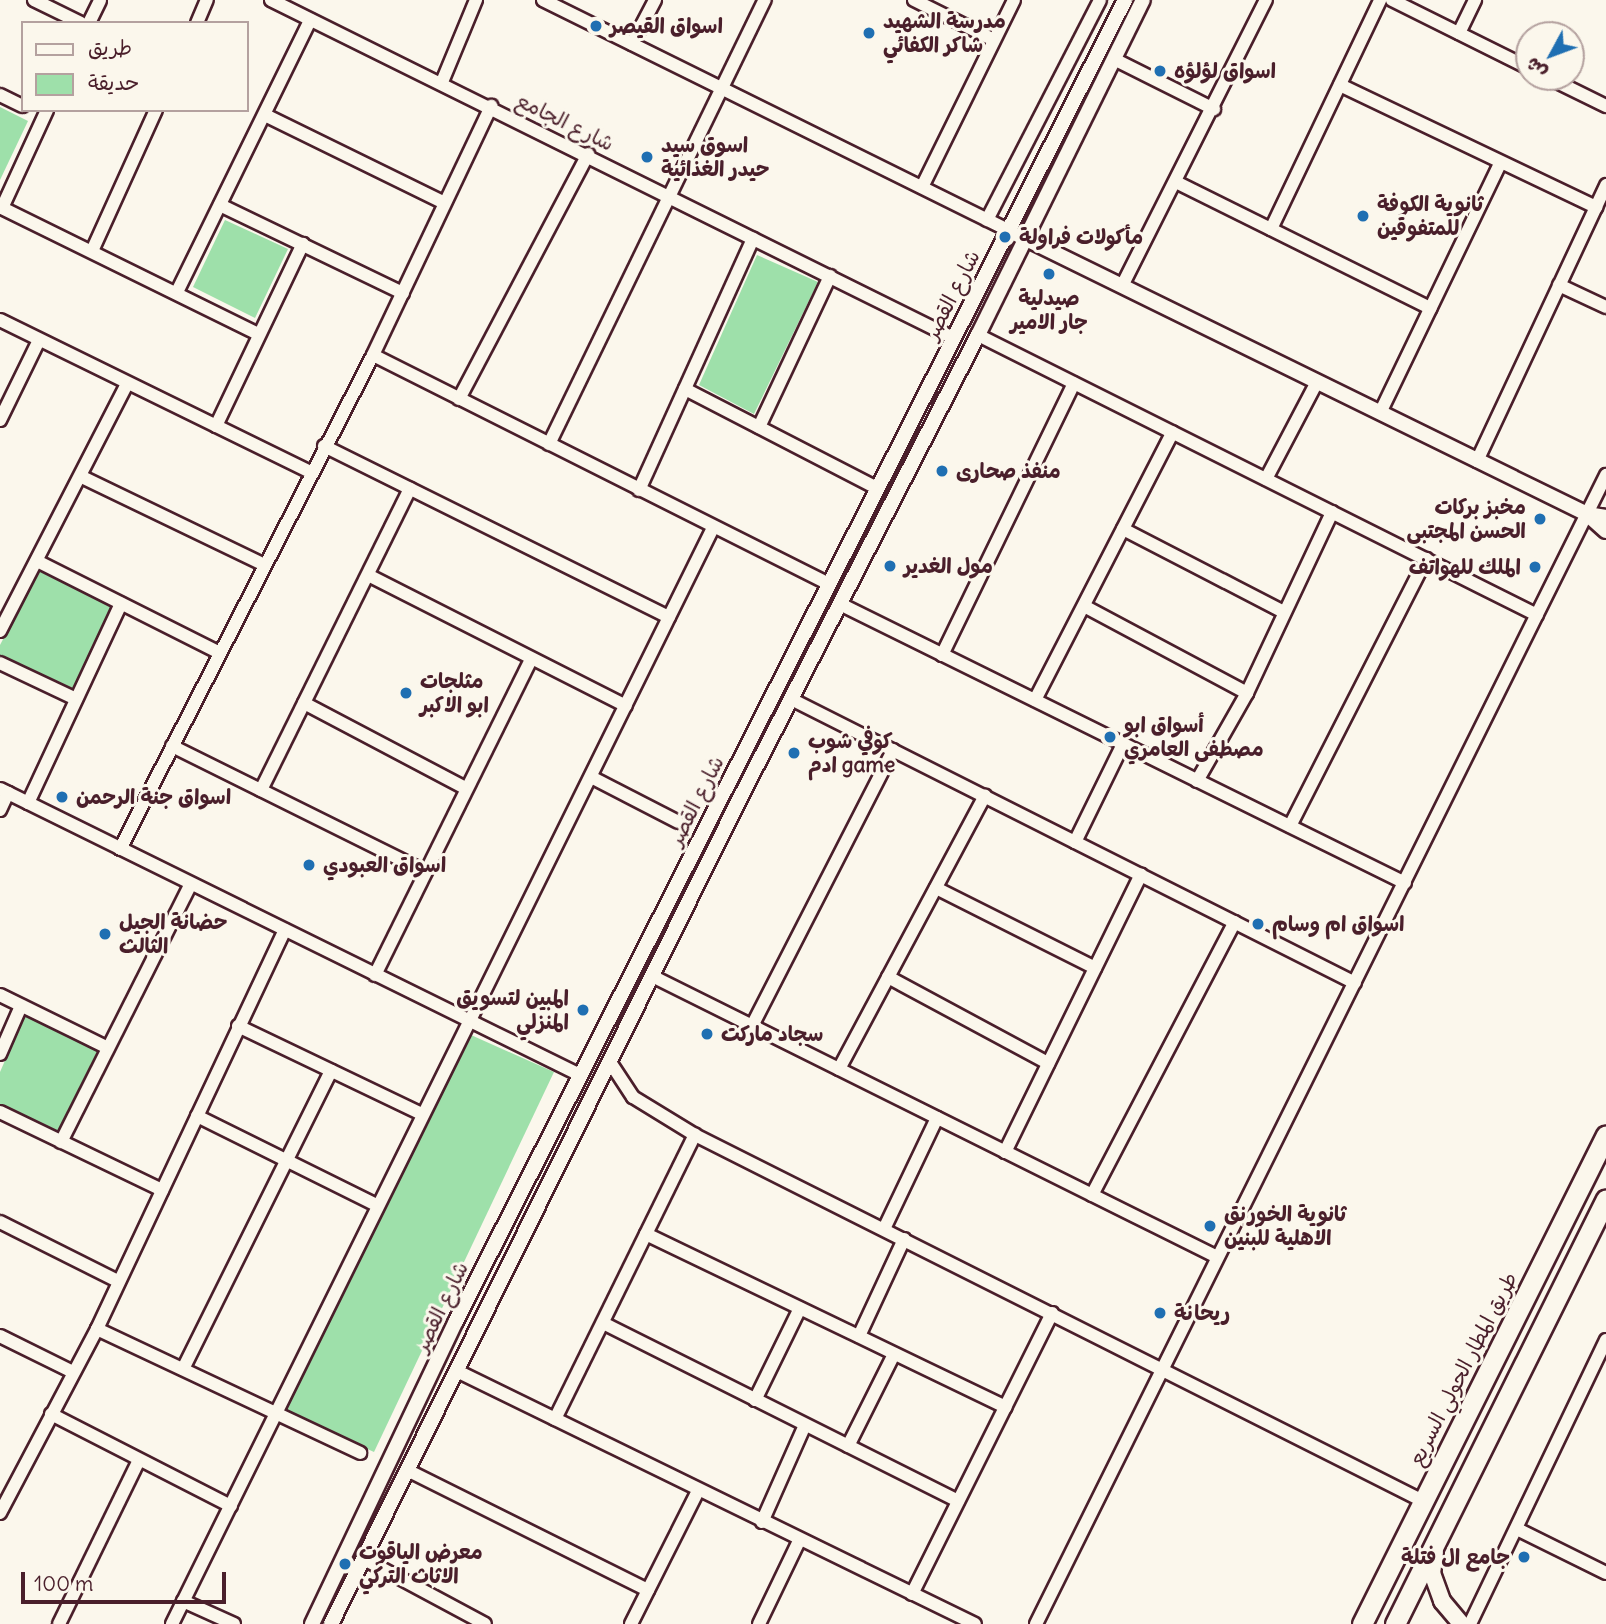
<!DOCTYPE html>
<meta charset="utf-8">
<style>
body{margin:0}
#map{position:relative;width:1606px;height:1624px;overflow:hidden;background:#fbf7ec;font-family:Delius,"Playpen Sans Arabic",sans-serif}
div>[style]{position:absolute}
.green>*{inset:0;background:#9ee0aa}
.roads{filter:drop-shadow(2px 0 #4a1f2b) drop-shadow(-2px 0 #4a1f2b) drop-shadow(0 2px #4a1f2b) drop-shadow(0 -2px #4a1f2b)}
.minor>*{height:12px;margin:-6px;padding:0 6px;transform-origin:6px;border-radius:6px;background:#fbf7ec}
.tertiary>*{height:14px;margin:-7px;padding:0 7px;transform-origin:7px;border-radius:7px;background:#fbf7ec}
.secondary>*{height:16px;margin:-8px;padding:0 8px;transform-origin:8px;border-radius:8px;background:#fbf7ec}
.trunk>*{height:19px;margin:-9.5px;padding:0 9.5px;transform-origin:9.5px;border-radius:9.5px;background:#fbf7ec}
.dots>*{width:19px;height:19px;translate:-50% -50%;box-sizing:border-box;border:4px solid #fbf7ec;border-radius:50%}
span{translate:-50% -50%;white-space:nowrap;text-align:center;line-height:1.15;-webkit-text-stroke:6px #fbf7ec;paint-order:stroke}
.poi-label{font-size:21px;color:#4a1f2b;font-weight:700}
.left{translate:0 -50%;text-align:left}
.right{translate:-100% -50%;text-align:right}
.street-label{font-size:21px;color:#4a1f2b}
.legend{position:absolute;left:21px;top:21px;width:228px;height:91px;box-sizing:border-box;background:#fbf7ec;border:2px solid #b4a19f;margin:0;padding:9px 12px;list-style:none;font-size:21px;color:#4a1f2b}
.legend li{display:flex;align-items:center;gap:14px;height:35px}
.legend b{width:35px;border:2px solid #b4a19f}
.north{position:absolute;left:1515px;top:21px;width:70px;height:70px;box-sizing:border-box;background:#fbf7ec;border:2px solid #b4a19f;border-radius:50%;rotate:229deg;font-size:19px;font-weight:700;line-height:28px;text-align:center;color:#4a1f2b}
.north::after{content:'';display:block;margin:auto;width:24px;height:32px;background:#1f6fb2;clip-path:polygon(50% 0,100% 100%,50% 72%,0 100%)}
.scale{position:absolute;left:21px;top:1572px;width:205px;height:32px;box-sizing:border-box;border:4px solid #4a1f2b;border-top:0;padding-left:9px;font-size:21px;line-height:24px;white-space:nowrap;color:#4a1f2b;-webkit-text-stroke:5px #fbf7ec;paint-order:stroke}
</style>
<div id="map">
<div class="green">
<i style="clip-path:polygon(0 107px,28px 121px,0 180px)"></i>
<i style="clip-path:polygon(225px 220px,288px 249px,255px 318px,193px 287px)"></i>
<i style="clip-path:polygon(757px 255px,818px 282px,754px 414px,699px 385px)"></i>
<i style="clip-path:polygon(40px 569px,115px 606px,73px 691px,0 656px,0 645px)"></i>
<i style="clip-path:polygon(25px 1015px,99px 1051px,59px 1133px,0 1106px,0 1072px)"></i>
<i style="clip-path:polygon(471px 1035px,554px 1072px,374px 1452px,282px 1410px)"></i>
</div>
<div class="roads">
<div class="minor">
<i style="left:34px;top:0;width:52px;rotate:26.1deg"></i>
<i style="left:271px;top:0;width:761px;rotate:26.36deg"></i>
<i style="left:543px;top:0;width:519px;rotate:26.32deg"></i>
<i style="left:914px;top:0;width:89px;rotate:26.6deg"></i>
<i style="left:1392px;top:0;width:153px;rotate:26.4deg"></i>
<i style="left:89px;top:23px;width:25px;rotate:-64deg"></i>
<i style="left:197px;top:23px;width:25px;rotate:-67deg"></i>
<i style="left:1459px;top:33px;width:37px;rotate:-64deg"></i>
<i style="left:632px;top:44px;width:50px;rotate:-62.4deg"></i>
<i style="left:1114px;top:59px;width:112px;rotate:26.6deg"></i>
<i style="left:1547px;top:77px;width:66px;rotate:26.2deg"></i>
<i style="left:442px;top:82px;width:89px;rotate:-67.5deg"></i>
<i style="left:1340px;top:85px;width:284px;rotate:25.5deg"></i>
<i style="left:0;top:95px;width:25px;rotate:26deg"></i>
<i style="left:265px;top:115px;width:200px;rotate:26.1deg"></i>
<i style="left:1176px;top:182px;width:284px;rotate:26.4deg"></i>
<i style="left:922px;top:187px;width:208px;rotate:-63.8deg"></i>
<i style="left:220px;top:205px;width:203px;rotate:25.7deg"></i>
<i style="left:0;top:207px;width:288px;rotate:26.2deg"></i>
<i style="left:2px;top:208px;width:108px;rotate:-65.3deg"></i>
<i style="left:987px;top:220px;width:247px;rotate:-62.8deg"></i>
<i style="left:1271px;top:229px;width:254px;rotate:-64.5deg"></i>
<i style="left:92px;top:251px;width:155px;rotate:-65.6deg"></i>
<i style="left:1559px;top:285px;width:52px;rotate:25.1deg"></i>
<i style="left:1122px;top:286px;width:320px;rotate:-63.3deg"></i>
<i style="left:177px;top:292px;width:303px;rotate:-63.9deg"></i>
<i style="left:0;top:320px;width:347px;rotate:26.1deg"></i>
<i style="left:978px;top:335px;width:625px;rotate:26.61deg"></i>
<i style="left:373px;top:355px;width:510px;rotate:26.67deg"></i>
<i style="left:685px;top:389px;width:216px;rotate:27.3deg"></i>
<i style="left:459px;top:399px;width:277px;rotate:-62.2deg"></i>
<i style="left:1380px;top:413px;width:276px;rotate:-64.3deg"></i>
<i style="left:0;top:420px;width:89px;rotate:-64deg"></i>
<i style="left:216px;top:426px;width:202px;rotate:-64.5deg"></i>
<i style="left:759px;top:427px;width:167px;rotate:-64.8deg"></i>
<i style="left:549px;top:444px;width:494px;rotate:-64.1deg"></i>
<i style="left:324px;top:446px;width:385px;rotate:26.4deg"></i>
<i style="left:1477px;top:461px;width:305px;rotate:-64.9deg"></i>
<i style="left:82px;top:477px;width:203px;rotate:25.7deg"></i>
<i style="left:1266px;top:479px;width:110px;rotate:-62.3deg"></i>
<i style="left:639px;top:490px;width:276px;rotate:-65.6deg"></i>
<i style="left:1123px;top:529px;width:179px;rotate:27.3deg"></i>
<i style="left:37px;top:561px;width:205px;rotate:26.7deg"></i>
<i style="left:368px;top:575px;width:289px;rotate:26.9deg"></i>
<i style="left:840px;top:604px;width:630px;rotate:26.28deg"></i>
<i style="left:1084px;top:606px;width:185px;rotate:28.1deg"></i>
<i style="left:0;top:631px;width:278px;rotate:-62.8deg"></i>
<i style="left:942px;top:655px;width:302px;rotate:-64.1deg"></i>
<i style="left:0;top:663px;width:84px;rotate:25.3deg"></i>
<i style="left:793px;top:700px;width:629px;rotate:26.73deg"></i>
<i style="left:1035px;top:700px;width:301px;rotate:-62.8deg"></i>
<i style="left:304px;top:703px;width:182px;rotate:27.8deg"></i>
<i style="left:172px;top:746px;width:281px;rotate:26.4deg"></i>
<i style="left:591px;top:777px;width:98px;rotate:27.3deg"></i>
<i style="left:1197px;top:781px;width:101px;rotate:-60.4deg"></i>
<i style="left:1247px;top:693px;width:200px;rotate:-64.8deg"></i>
<i style="left:0;top:789px;width:647px;rotate:26.25deg"></i>
<i style="left:261px;top:790px;width:336px;rotate:-63.7deg"></i>
<i style="left:28px;top:803px;width:220px;rotate:-65deg"></i>
<i style="left:0;top:810px;width:19px;rotate:-65deg"></i>
<i style="left:1290px;top:826px;width:300px;rotate:-63deg"></i>
<i style="left:1075px;top:842px;width:109px;rotate:-63.9deg"></i>
<i style="left:120px;top:849px;width:555px;rotate:-62.88deg"></i>
<i style="left:373px;top:355px;width:276px;rotate:-64.6deg"></i>
<i style="left:936px;top:888px;width:178px;rotate:26.7deg"></i>
<i style="left:375px;top:975px;width:352px;rotate:-63.7deg"></i>
<i style="left:652px;top:976px;width:631px;rotate:26.44deg"></i>
<i style="left:888px;top:977px;width:182px;rotate:28.3deg"></i>
<i style="left:0;top:995px;width:120px;rotate:26.1deg"></i>
<i style="left:238px;top:1026px;width:204px;rotate:25.6deg"></i>
<i style="left:752px;top:1026px;width:310px;rotate:-62.9deg"></i>
<i style="left:0;top:1054px;width:52px;rotate:-66.4deg"></i>
<i style="left:610px;top:1062px;width:42px;rotate:56.7deg"></i>
<i style="left:633px;top:1097px;width:73px;rotate:31.5deg"></i>
<i style="left:695px;top:1135px;width:815px;rotate:26.69deg"></i>
<i style="left:839px;top:1069px;width:310px;rotate:-61.9deg"></i>
<i style="left:0;top:1112px;width:180px;rotate:25.7deg"></i>
<i style="left:197px;top:1116px;width:200px;rotate:26.4deg"></i>
<i style="left:61px;top:1142px;width:289px;rotate:-63.3deg"></i>
<i style="left:1005px;top:1152px;width:309px;rotate:-63.9deg"></i>
<i style="left:1092px;top:1195px;width:308px;rotate:-62.4deg"></i>
<i style="left:0;top:1222px;width:132px;rotate:26.6deg"></i>
<i style="left:884px;top:1229px;width:123px;rotate:-64.5deg"></i>
<i style="left:646px;top:1234px;width:399px;rotate:25.7deg"></i>
<i style="left:603px;top:1323px;width:397px;rotate:26.6deg"></i>
<i style="left:97px;top:1329px;width:291px;rotate:25.2deg"></i>
<i style="left:0;top:1336px;width:81px;rotate:26.3deg"></i>
<i style="left:859px;top:1336px;width:107px;rotate:-65.1deg"></i>
<i style="left:183px;top:1369px;width:333px;rotate:-63.6deg"></i>
<i style="left:459px;top:1372px;width:574px;rotate:26.03deg"></i>
<i style="left:755px;top:1400px;width:102px;rotate:-63.9deg"></i>
<i style="left:51px;top:1414px;width:202px;rotate:27.1deg"></i>
<i style="left:555px;top:1419px;width:317px;rotate:-63.8deg"></i>
<i style="left:848px;top:1446px;width:103px;rotate:-63.4deg"></i>
<i style="left:409px;top:1471px;width:267px;rotate:26.5deg"></i>
<i style="left:0;top:1513px;width:208px;rotate:-62.2deg"></i>
<i style="left:97px;top:1329px;width:441px;rotate:-64.8deg"></i>
<i style="left:762px;top:1522px;width:106px;rotate:-66.1deg"></i>
<i style="left:1517px;top:1529px;width:99px;rotate:26.3deg"></i>
<i style="left:364px;top:1559px;width:137px;rotate:28.2deg"></i>
<i style="left:912px;top:1594px;width:314px;rotate:-63.5deg"></i>
<i style="left:183px;top:1601px;width:56px;rotate:24.3deg"></i>
<i style="left:59px;top:1624px;width:182px;rotate:-64deg"></i>
<i style="left:172px;top:1624px;width:1222px;rotate:-63.73deg"></i>
<i style="left:631px;top:1624px;width:149px;rotate:-63.3deg"></i>
<i style="left:759px;top:1624px;width:92px;rotate:-64.3deg"></i>
<i style="left:1036px;top:1624px;width:1283px;rotate:-63.61deg"></i>
<i style="left:1470px;top:1624px;width:315px;rotate:-64.4deg"></i>
</div>
<div class="tertiary">
<i style="left:1018px;top:235px;width:634px;rotate:26.12deg"></i>
<i style="left:1587px;top:514px;width:19px;rotate:9deg"></i>
<i style="left:1588px;top:515px;width:24px;rotate:42deg"></i>
<i style="left:312px;top:1624px;width:335px;rotate:-64.6deg"></i>
<i style="left:456px;top:1321px;width:1481px;rotate:-63.14deg"></i>
<i style="left:331px;top:1624px;width:922px;rotate:-63.66deg"></i>
<i style="left:740px;top:798px;width:521px;rotate:-62.8deg"></i>
<i style="left:978px;top:335px;width:373px;rotate:-63.8deg"></i>
</div>
<div class="secondary">
<i style="left:1435px;top:1552px;width:21px;rotate:98deg"></i>
<i style="left:1432px;top:1573px;width:30px;rotate:70deg"></i>
<i style="left:1442px;top:1601px;width:30px;rotate:50deg"></i>
</div>
<div class="trunk">
<i style="left:1362px;top:1624px;width:546px;rotate:-63.48deg"></i>
<i style="left:1395px;top:1624px;width:474px;rotate:-63.6deg"></i>
</div>
</div>
<div class="dots">
<i style="left:596px;top:26px;background:#1f6fb2"></i>
<i style="left:869px;top:33px;background:#1f6fb2"></i>
<i style="left:1160px;top:71px;background:#1f6fb2"></i>
<i style="left:647px;top:157px;background:#1f6fb2"></i>
<i style="left:1363px;top:216px;background:#1f6fb2"></i>
<i style="left:1005px;top:237px;background:#1f6fb2"></i>
<i style="left:1049px;top:274px;background:#1f6fb2"></i>
<i style="left:942px;top:471px;background:#1f6fb2"></i>
<i style="left:1540px;top:519px;background:#1f6fb2"></i>
<i style="left:890px;top:566px;background:#1f6fb2"></i>
<i style="left:1535px;top:567px;background:#1f6fb2"></i>
<i style="left:406px;top:693px;background:#1f6fb2"></i>
<i style="left:1110px;top:737px;background:#1f6fb2"></i>
<i style="left:794px;top:753px;background:#1f6fb2"></i>
<i style="left:62px;top:797px;background:#1f6fb2"></i>
<i style="left:309px;top:865px;background:#1f6fb2"></i>
<i style="left:1258px;top:924px;background:#1f6fb2"></i>
<i style="left:105px;top:934px;background:#1f6fb2"></i>
<i style="left:583px;top:1010px;background:#1f6fb2"></i>
<i style="left:707px;top:1034px;background:#1f6fb2"></i>
<i style="left:1210px;top:1226px;background:#1f6fb2"></i>
<i style="left:1160px;top:1313px;background:#1f6fb2"></i>
<i style="left:1524px;top:1557px;background:#1f6fb2"></i>
<i style="left:345px;top:1564px;background:#1f6fb2"></i>
</div>
<div class="poi-label">
<span class="left" style="left:883px;top:33px">مدرسة الشهيد<br>شاكر الكفائي</span>
<span class="left" style="left:610px;top:26px">اسواق القيصر</span>
<span class="left" style="left:1174px;top:71px">اسواق لؤلؤه</span>
<span class="left" style="left:661px;top:157px">اسوق سيد<br>حيدر الغذائية</span>
<span class="left" style="left:1377px;top:216px">ثانوية الكوفة<br>للمتفوقين</span>
<span class="left" style="left:1019px;top:237px">مأكولات فراولة</span>
<span style="left:1049px;top:310px">صيدلية<br>جار الامير</span>
<span class="left" style="left:956px;top:471px">منفذ صحارى</span>
<span class="right" style="left:1526px;top:519px">مخبز بركات<br>الحسن المجتبى</span>
<span class="left" style="left:904px;top:566px">مول الغدير</span>
<span class="right" style="left:1521px;top:567px">الملك للهواتف</span>
<span class="left" style="left:420px;top:693px">مثلجات<br>ابو الاكبر</span>
<span class="left" style="left:1124px;top:737px">أسواق ابو<br>مصطفى العامري</span>
<span class="left" style="left:808px;top:753px">كوفي شوب<br>ادم game</span>
<span class="left" style="left:76px;top:797px">اسواق جنة الرحمن</span>
<span class="left" style="left:323px;top:865px">اسواق العبودي</span>
<span class="left" style="left:119px;top:934px">حضانة الجيل<br>الثالث</span>
<span class="left" style="left:1272px;top:924px">اسواق ام وسام</span>
<span class="right" style="left:569px;top:1010px">المبين لتسويق<br>المنزلي</span>
<span class="left" style="left:721px;top:1034px">سجاد ماركت</span>
<span class="left" style="left:1224px;top:1226px">ثانوية الخورنق<br>الاهلية للبنين</span>
<span class="left" style="left:1174px;top:1313px">ريحانة</span>
<span class="left" style="left:359px;top:1564px">معرض الياقوت<br>الاثاث التركي</span>
<span class="right" style="left:1510px;top:1557px">جامع ال فتلة</span>
</div>
<div class="street-label">
<span style="left:565px;top:122px;rotate:26deg">شارع الجامع</span>
<span style="left:952px;top:295px;rotate:-63deg">شارع القصر</span>
<span style="left:696px;top:801px;rotate:-63deg">شارع القصر</span>
<span style="left:441px;top:1307px;rotate:-64deg">شارع القصر</span>
<span style="left:1463px;top:1369px;rotate:-63deg">طريق المطار الحولي السريع</span>
</div>
<ul class="legend">
<li><b style="height:9px;background:#fbf7ec"></b>طريق</li>
<li><b style="height:19px;background:#9ee0aa"></b>حديقة</li>
</ul>
<div class="north">ش</div>
<div class="scale">100 m</div>
</div>
